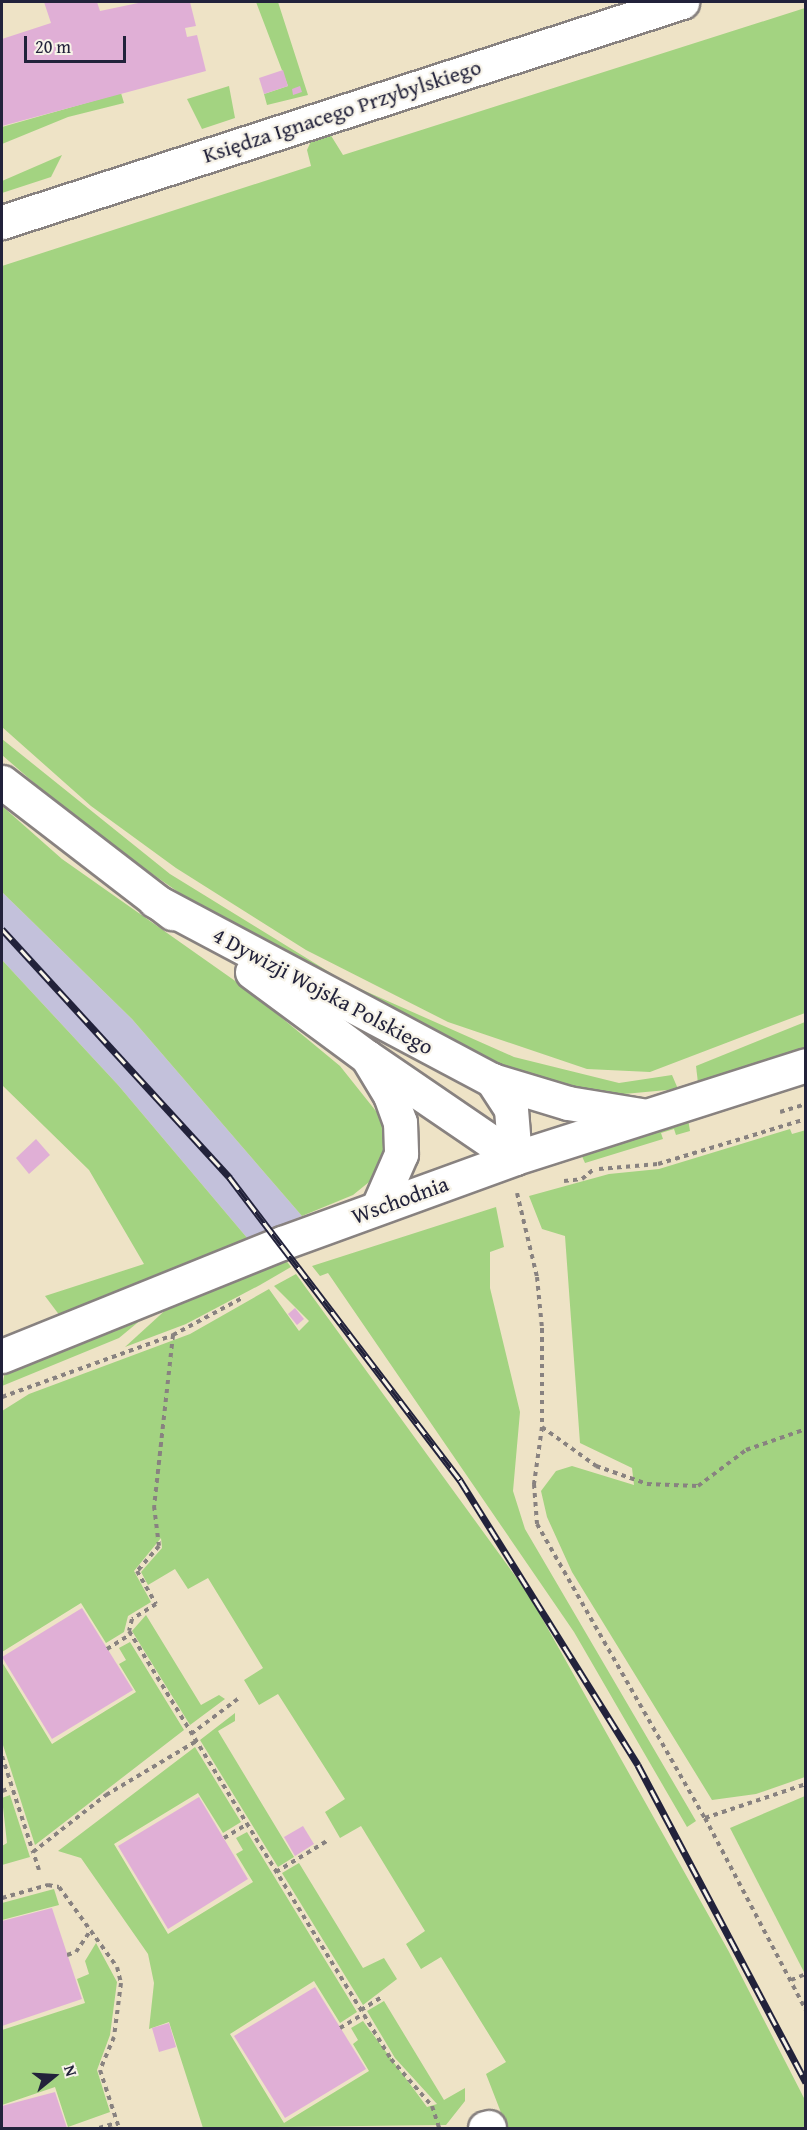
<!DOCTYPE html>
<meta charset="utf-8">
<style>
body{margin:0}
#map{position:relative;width:807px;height:2130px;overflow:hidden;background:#eee3c6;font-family:"Gentium Book Plus",serif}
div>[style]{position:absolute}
.industrial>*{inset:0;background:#c3c1db}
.green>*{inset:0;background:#a3d381}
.building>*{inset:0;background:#e0afd6}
.path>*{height:4px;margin-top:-2px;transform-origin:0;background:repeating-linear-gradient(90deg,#888280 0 4.5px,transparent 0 9px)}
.roads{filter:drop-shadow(2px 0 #888280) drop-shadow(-2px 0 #888280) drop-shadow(0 2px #888280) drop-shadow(0 -2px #888280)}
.street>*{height:33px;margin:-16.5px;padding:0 16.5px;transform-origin:16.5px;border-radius:16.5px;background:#fff}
.secondary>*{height:33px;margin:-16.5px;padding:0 16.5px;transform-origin:16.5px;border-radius:16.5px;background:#fff}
.rail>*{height:7px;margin-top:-3.5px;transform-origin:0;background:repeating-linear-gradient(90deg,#f7f3e8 0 14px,#22223b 0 28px);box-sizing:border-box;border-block:2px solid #22223b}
span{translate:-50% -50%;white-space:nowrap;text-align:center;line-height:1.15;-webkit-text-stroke:4.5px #f7f3e8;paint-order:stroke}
.street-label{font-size:22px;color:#22223b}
.frame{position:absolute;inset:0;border:3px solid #22223b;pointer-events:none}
.north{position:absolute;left:24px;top:2046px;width:60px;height:60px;-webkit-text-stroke:4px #f7f3e8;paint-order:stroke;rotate:72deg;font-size:16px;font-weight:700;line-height:24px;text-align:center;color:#22223b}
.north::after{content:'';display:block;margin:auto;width:21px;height:27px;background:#22223b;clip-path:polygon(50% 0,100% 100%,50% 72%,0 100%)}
.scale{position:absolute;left:24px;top:36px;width:102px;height:27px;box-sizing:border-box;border:3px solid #22223b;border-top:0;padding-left:8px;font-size:18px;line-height:21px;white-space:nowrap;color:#22223b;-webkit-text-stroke:4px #f7f3e8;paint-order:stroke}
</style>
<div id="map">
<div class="industrial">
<i style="clip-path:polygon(2px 892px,132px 1019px,302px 1216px,248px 1239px,118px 1085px,2px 960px)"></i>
</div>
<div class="green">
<i style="clip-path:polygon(256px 2px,278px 2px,308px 95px,267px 105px,264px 94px,288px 86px)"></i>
<i style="clip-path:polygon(805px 8px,805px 1013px,650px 1072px,587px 1069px,448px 1022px,306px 950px,176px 868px,91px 806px,2px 727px,2px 266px,311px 166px,307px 150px,313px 137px,330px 134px,343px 155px)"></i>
<i style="clip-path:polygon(229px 86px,235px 118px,202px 129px,187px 99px)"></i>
<i style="clip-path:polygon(121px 93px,124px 103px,68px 117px,2px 144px,2px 127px)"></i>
<i style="clip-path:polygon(62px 155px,51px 177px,2px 193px,2px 181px)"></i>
<i style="clip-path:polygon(2px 739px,170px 874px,347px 983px,514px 1057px,619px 1083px,672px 1075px,678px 1089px,613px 1095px,520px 1078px,247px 940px,85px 827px,2px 755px)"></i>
<i style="clip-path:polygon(2px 806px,62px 859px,248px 990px,340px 1066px,383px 1120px,388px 1142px,374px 1178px,353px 1195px,302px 1216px,132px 1019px,2px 892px)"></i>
<i style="clip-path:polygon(2px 960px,118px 1085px,248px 1239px,60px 1316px,45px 1296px,144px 1264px,89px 1170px,2px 1085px)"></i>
<i style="clip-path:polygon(805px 1022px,805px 1049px,698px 1083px,696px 1066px)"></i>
<i style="clip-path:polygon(688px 1119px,690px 1131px,676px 1135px,674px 1129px,661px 1133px,663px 1139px,585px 1163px,581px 1154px)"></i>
<i style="clip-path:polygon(790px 1129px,792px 1134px,806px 1130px,805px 1777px,756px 1794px,712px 1800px,572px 1572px,547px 1517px,541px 1491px,556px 1471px,572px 1466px,634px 1485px,632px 1468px,580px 1443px,565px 1236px,542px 1229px,529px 1196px,609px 1174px,659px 1169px)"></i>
<i style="clip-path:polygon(496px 1207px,504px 1247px,490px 1252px,490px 1288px,520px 1412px,513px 1491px,525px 1529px,696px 1821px,687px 1827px,574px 1632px,328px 1273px,320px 1276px,312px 1266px)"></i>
<i style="clip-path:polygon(285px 1259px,291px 1267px,260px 1285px,186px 1324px,125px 1347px,171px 1305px)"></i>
<i style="clip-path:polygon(296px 1274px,529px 1595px,728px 1950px,805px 2100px,805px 2128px,507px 2128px,486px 2074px,506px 2062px,441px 1957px,421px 1969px,406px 1944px,425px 1931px,361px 1826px,340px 1838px,325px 1812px,345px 1799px,278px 1694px,259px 1705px,244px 1680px,263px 1668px,208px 1578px,188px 1589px,175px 1569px,148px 1585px,141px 1572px,162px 1548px,161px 1538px,134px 1571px,151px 1602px,128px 1616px,124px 1632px,106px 1643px,81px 1603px,2px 1652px,2px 1411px,29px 1394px,190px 1334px,269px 1289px,299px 1331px,309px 1321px,274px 1286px)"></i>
<i style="clip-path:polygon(148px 1314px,119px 1338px,2px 1386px,5px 1372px)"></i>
<i style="clip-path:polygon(146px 1615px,201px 1705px,219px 1695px,225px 1699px,190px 1725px,132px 1631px)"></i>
<i style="clip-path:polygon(130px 1642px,184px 1730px,35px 1845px,2px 1742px,2px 1662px,52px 1744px,136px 1692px,119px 1664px,126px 1660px,119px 1648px)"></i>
<i style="clip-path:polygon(235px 1713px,235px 1721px,218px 1731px,294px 1857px,278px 1867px,200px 1740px)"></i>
<i style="clip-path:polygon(195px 1747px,241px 1822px,223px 1833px,198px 1793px,114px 1844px,168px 1934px,253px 1882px,236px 1854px,243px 1850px,236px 1838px,247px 1832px,357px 2012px,340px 2023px,314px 1981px,230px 2034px,284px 2123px,369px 2071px,353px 2044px,358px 2040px,351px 2028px,363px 2021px,427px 2107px,437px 2104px,395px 2058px,367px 2011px,384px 2001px,444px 2100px,465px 2088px,465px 2101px,446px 2125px,203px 2128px,169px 2022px,149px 2029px,154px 1983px,148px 1954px,81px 1858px,58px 1851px)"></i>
<i style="clip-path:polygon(10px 1795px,30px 1857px,2px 1865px,2px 1846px,7px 1843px,2px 1798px)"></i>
<i style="clip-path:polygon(805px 1796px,805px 1974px,730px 1828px)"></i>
<i style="clip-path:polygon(299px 1863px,363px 1968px,384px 1958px,397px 1979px,363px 2005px,282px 1873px)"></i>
<i style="clip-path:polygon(54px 1889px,59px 1905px,2px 1920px,2px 1903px)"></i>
<i style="clip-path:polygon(96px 1943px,117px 1982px,110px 2035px,97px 2070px,110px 2112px,68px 2127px,55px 2087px,2px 2105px,2px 2030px,85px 2003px,77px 1979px,89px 1974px,85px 1961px)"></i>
</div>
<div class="building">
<i style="clip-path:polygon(44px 2px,97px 2px,100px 11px,143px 2px,190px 2px,196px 26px,185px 28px,187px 37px,197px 35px,206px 71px,2px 126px,2px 39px,51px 23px)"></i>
<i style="clip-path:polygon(283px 70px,288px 86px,264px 94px,259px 78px)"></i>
<i style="clip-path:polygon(300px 86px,302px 92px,293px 95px,292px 89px)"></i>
<i style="clip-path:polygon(36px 1139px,50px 1155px,29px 1174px,16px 1158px)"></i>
<i style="clip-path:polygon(295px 1308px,304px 1319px,297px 1325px,288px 1314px)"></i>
<i style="clip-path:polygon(82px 1608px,133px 1690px,52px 1739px,2px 1657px)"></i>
<i style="clip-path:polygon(199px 1797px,248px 1879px,168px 1929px,118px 1846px)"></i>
<i style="clip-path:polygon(303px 1826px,314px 1844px,295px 1856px,284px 1837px)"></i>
<i style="clip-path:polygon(52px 1908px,82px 1999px,2px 2026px,2px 1921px)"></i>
<i style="clip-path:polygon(315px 1987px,366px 2069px,285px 2118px,234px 2036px)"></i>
<i style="clip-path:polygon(169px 2023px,176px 2047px,159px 2052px,152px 2028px)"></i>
<i style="clip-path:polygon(55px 2092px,67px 2128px,2px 2128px,2px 2106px)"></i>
</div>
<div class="path">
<i style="left:780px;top:1112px;width:27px;rotate:-17deg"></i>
<i style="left:599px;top:1169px;width:59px;rotate:-4.8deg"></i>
<i style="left:658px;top:1164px;width:155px;rotate:-16.9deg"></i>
<i style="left:564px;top:1181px;width:18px;rotate:-6deg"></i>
<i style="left:582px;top:1179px;width:16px;rotate:-40deg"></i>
<i style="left:517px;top:1193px;width:86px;rotate:76.6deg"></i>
<i style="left:537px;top:1277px;width:51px;rotate:84.4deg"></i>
<i style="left:542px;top:1328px;width:99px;rotate:90deg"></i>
<i style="left:542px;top:1427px;width:58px;rotate:98deg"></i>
<i style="left:534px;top:1484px;width:40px;rotate:85.7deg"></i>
<i style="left:537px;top:1524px;width:339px;rotate:60.3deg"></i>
<i style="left:705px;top:1818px;width:217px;rotate:62.3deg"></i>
<i style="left:173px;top:1335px;width:172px;rotate:96.3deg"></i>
<i style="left:154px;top:1506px;width:40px;rotate:82.9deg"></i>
<i style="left:159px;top:1546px;width:33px;rotate:131deg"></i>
<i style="left:137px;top:1571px;width:38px;rotate:60deg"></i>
<i style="left:156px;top:1604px;width:28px;rotate:148deg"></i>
<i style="left:132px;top:1619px;width:12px;rotate:104deg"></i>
<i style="left:129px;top:1631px;width:502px;rotate:58.53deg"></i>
<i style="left:391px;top:2059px;width:62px;rotate:48.9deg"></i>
<i style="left:432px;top:2106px;width:23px;rotate:72deg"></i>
<i style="left:2px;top:1397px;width:182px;rotate:-19.9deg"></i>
<i style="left:173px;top:1335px;width:78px;rotate:-28.2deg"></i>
<i style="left:542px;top:1427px;width:67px;rotate:35.8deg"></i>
<i style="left:596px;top:1466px;width:54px;rotate:19.4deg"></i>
<i style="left:647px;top:1484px;width:51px;rotate:2.2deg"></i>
<i style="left:698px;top:1486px;width:60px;rotate:-36.9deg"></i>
<i style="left:746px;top:1450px;width:64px;rotate:-19.3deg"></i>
<i style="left:107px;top:1649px;width:28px;rotate:-32deg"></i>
<i style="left:191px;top:1734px;width:60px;rotate:-36.9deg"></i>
<i style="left:2px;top:1756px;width:101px;rotate:72.1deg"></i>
<i style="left:2px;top:1791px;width:9px;rotate:-18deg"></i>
<i style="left:705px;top:1818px;width:107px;rotate:-18.6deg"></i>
<i style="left:224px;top:1838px;width:27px;rotate:-31deg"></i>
<i style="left:39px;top:1870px;width:19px;rotate:-108deg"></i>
<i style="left:33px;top:1852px;width:93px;rotate:-38deg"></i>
<i style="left:106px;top:1795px;width:104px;rotate:-30.8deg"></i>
<i style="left:276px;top:1872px;width:60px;rotate:-31.3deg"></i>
<i style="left:2px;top:1898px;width:48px;rotate:-15.8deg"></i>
<i style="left:48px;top:1885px;width:11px;rotate:10deg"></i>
<i style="left:59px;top:1887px;width:99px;rotate:54.1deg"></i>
<i style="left:117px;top:1967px;width:16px;rotate:76deg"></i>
<i style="left:121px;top:1983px;width:54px;rotate:97.4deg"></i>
<i style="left:114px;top:2037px;width:36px;rotate:113deg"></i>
<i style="left:100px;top:2070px;width:61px;rotate:71.9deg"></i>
<i style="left:67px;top:1955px;width:9px;rotate:-18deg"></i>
<i style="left:76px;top:1952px;width:27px;rotate:-56deg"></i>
<i style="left:791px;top:1980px;width:16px;rotate:-22deg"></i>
<i style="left:361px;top:2010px;width:25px;rotate:-32deg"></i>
<i style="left:340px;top:2028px;width:27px;rotate:-31deg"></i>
<i style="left:99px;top:2128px;width:19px;rotate:-16deg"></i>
</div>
<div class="roads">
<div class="street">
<i style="left:2px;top:222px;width:715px;rotate:-17.93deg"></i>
<i style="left:367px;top:1057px;width:179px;rotate:34.3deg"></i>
<i style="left:515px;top:1158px;width:305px;rotate:-17.7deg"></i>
<i style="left:492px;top:1080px;width:79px;rotate:16.8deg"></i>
<i style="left:568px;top:1103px;width:74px;rotate:9.3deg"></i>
<i style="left:485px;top:2128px;width:4px;rotate:-14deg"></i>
</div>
<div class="secondary">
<i style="left:2px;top:782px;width:215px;rotate:37.6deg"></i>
<i style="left:252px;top:972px;width:143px;rotate:36.5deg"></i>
<i style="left:367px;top:1057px;width:44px;rotate:58.8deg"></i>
<i style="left:390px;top:1095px;width:29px;rotate:70deg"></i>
<i style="left:400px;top:1122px;width:32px;rotate:88deg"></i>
<i style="left:401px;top:1154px;width:58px;rotate:113.5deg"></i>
<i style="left:2px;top:1356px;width:302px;rotate:-22deg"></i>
<i style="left:282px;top:1243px;width:248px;rotate:-20deg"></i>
<i style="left:515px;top:1158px;width:49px;rotate:-94.7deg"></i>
<i style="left:511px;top:1109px;width:35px;rotate:-123deg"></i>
<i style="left:492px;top:1080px;width:382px;rotate:-152deg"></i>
</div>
</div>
<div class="rail">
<i style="left:2px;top:929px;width:338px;rotate:47.5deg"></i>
<i style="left:230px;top:1178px;width:380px;rotate:52.7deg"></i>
<i style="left:460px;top:1480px;width:336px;rotate:58deg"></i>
<i style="left:638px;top:1765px;width:359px;rotate:62.1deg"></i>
</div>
<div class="street-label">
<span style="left:342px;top:111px;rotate:-18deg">Księdza Ignacego Przybylskiego</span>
<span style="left:323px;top:991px;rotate:28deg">4 Dywizji Wojska Polskiego</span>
<span style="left:400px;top:1200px;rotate:-20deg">Wschodnia</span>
</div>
<div class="frame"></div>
<div class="north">N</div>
<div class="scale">20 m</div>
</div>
